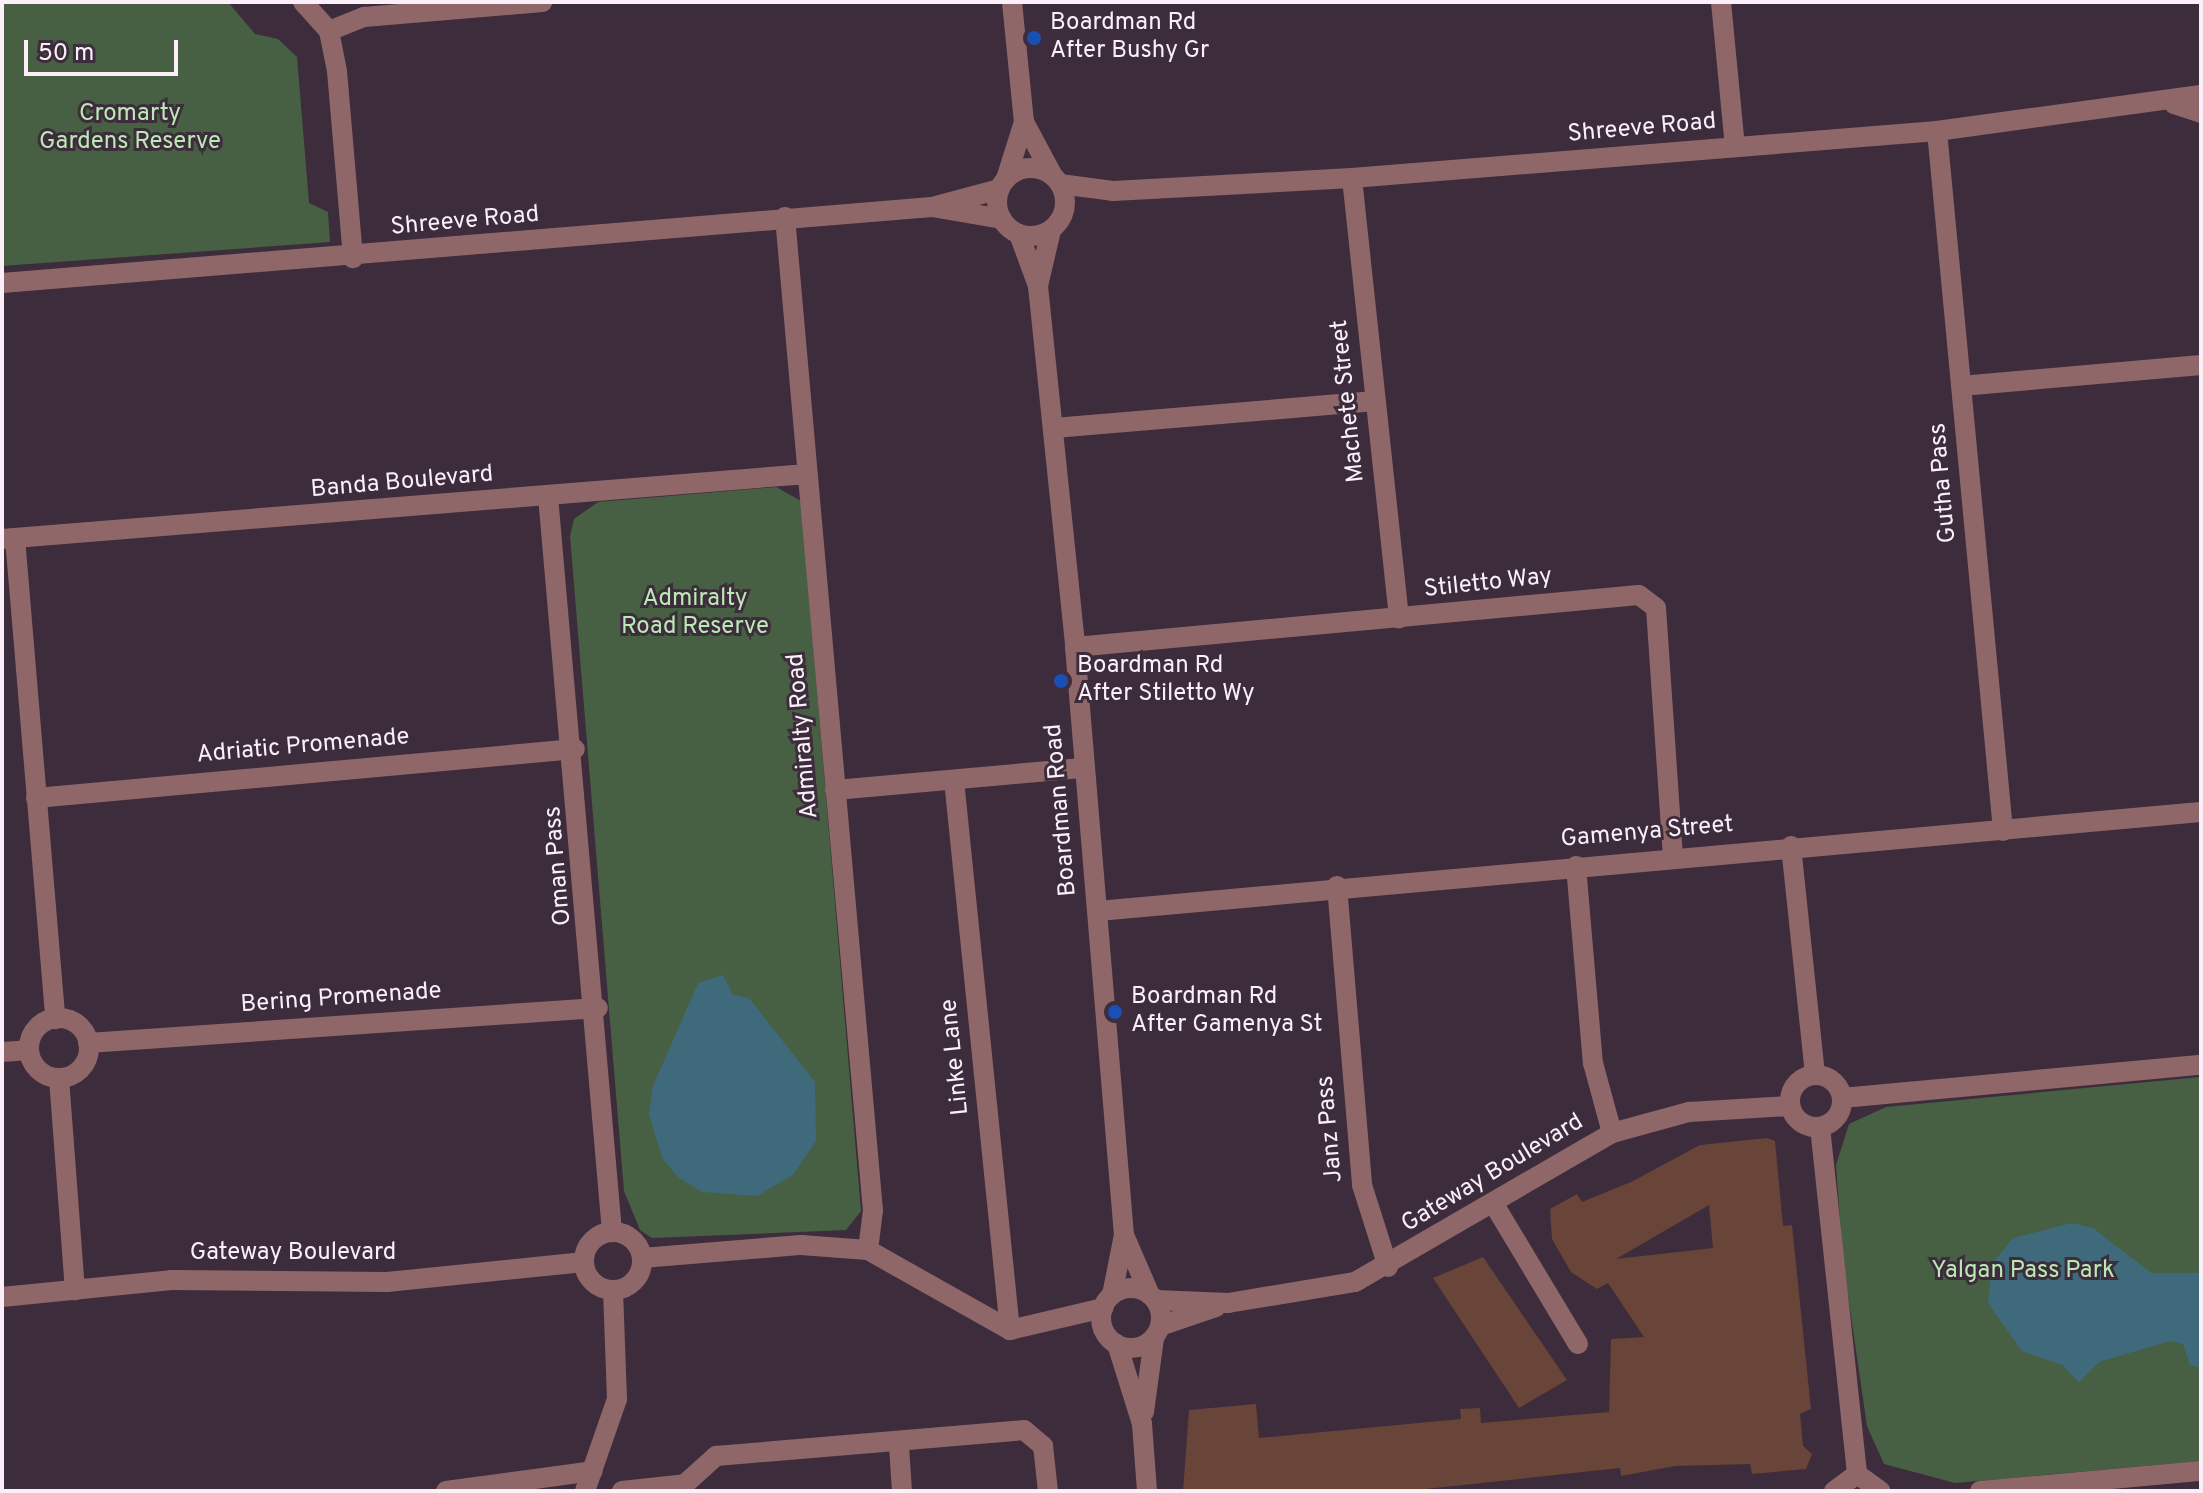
<!DOCTYPE html>
<style>
body{margin:0}
#map{position:relative;width:2203px;height:1493px;overflow:hidden;background:#3d2d3c;font-family:Overpass,sans-serif}
div>[style]{position:absolute}
.green>*{inset:0;background:#476044}
.water>*{inset:0;background:#3f6a7c}
.building>*{inset:0;background:#694438}
.minor>*{height:20px;margin:-10px;padding:0 10px;transform-origin:10px;border-radius:10px;background:#906769}
.minor>.ring{margin:-10px;padding:0;box-sizing:content-box;background:none;border:20px solid #906769;border-radius:50%}
.dots>*{width:22px;height:22px;translate:-50% -50%;box-sizing:border-box;border:4px solid #3d2d3c;border-radius:50%}
span{translate:-50% -50%;white-space:nowrap;text-align:center;line-height:1.15;-webkit-text-stroke:6px #3d2d3c;paint-order:stroke}
.poi-label{font-size:24px;color:#fbf0fa}
.left{translate:0 -50%;text-align:left}
.park-label{font-size:24px;color:#bbe9b4}
.street-label{font-size:24px;color:#fbf0fa}
.frame{position:absolute;inset:0;border:4px solid #fbf0fa;pointer-events:none}
.scale{position:absolute;left:24px;top:40px;width:154px;height:36px;box-sizing:border-box;border:4px solid #fbf0fa;border-top:0;padding-left:10px;font-size:24px;line-height:28px;white-space:nowrap;color:#fbf0fa;-webkit-text-stroke:6px #3d2d3c;paint-order:stroke}
</style>
<div id="map">
<div class="green">
<i style="clip-path:polygon(2px 2px,228px 2px,255px 34px,278px 39px,297px 57px,309px 203px,328px 212px,330px 242px,2px 266px)"></i>
<i style="clip-path:polygon(776px 487px,801px 501px,861px 1211px,846px 1230px,652px 1238px,640px 1230px,624px 1191px,570px 536px,574px 519px,598px 502px)"></i>
<i style="clip-path:polygon(2201px 1077px,2201px 1461px,1955px 1483px,1884px 1464px,1867px 1426px,1843px 1261px,1836px 1165px,1849px 1124px,1886px 1107px)"></i>
</div>
<div class="water">
<i style="clip-path:polygon(723px 975px,733px 995px,749px 998px,815px 1082px,816px 1141px,793px 1175px,757px 1196px,702px 1192px,678px 1177px,662px 1158px,649px 1114px,653px 1086px,698px 983px)"></i>
<i style="clip-path:polygon(2072px 1223px,2093px 1228px,2151px 1273px,2201px 1273px,2201px 1368px,2190px 1365px,2183px 1344px,2170px 1341px,2099px 1362px,2079px 1382px,2062px 1365px,2022px 1351px,1988px 1303px,1992px 1264px,2013px 1238px)"></i>
</div>
<div class="building">
<i style="clip-path:polygon(evenodd,1767px 1138px,1775px 1141px,1783px 1226px,1792px 1225px,1811px 1409px,1800px 1414px,1803px 1446px,1812px 1454px,1806px 1469px,1752px 1474px,1750px 1464px,1675px 1466px,1621px 1476px,1620px 1468px,1407px 1491px,1183px 1491px,1189px 1410px,1256px 1404px,1259px 1438px,1461px 1419px,1460px 1409px,1480px 1408px,1481px 1423px,1609px 1412px,1611px 1339px,1644px 1337px,1608px 1283px,1597px 1289px,1571px 1272px,1552px 1239px,1550px 1209px,1577px 1194px,1582px 1202px,1631px 1182px,1700px 1145px,1767px 1138px,1709px 1205px,1713px 1248px,1616px 1259px,1709px 1205px)"></i>
<i style="clip-path:polygon(1483px 1257px,1567px 1380px,1519px 1408px,1433px 1278px)"></i>
</div>
<div class="minor">
<i style="left:303px;top:2px;width:39px;rotate:48deg"></i>
<i style="left:329px;top:31px;width:41px;rotate:78.7deg"></i>
<i style="left:337px;top:71px;width:188px;rotate:85.1deg"></i>
<i style="left:1012px;top:2px;width:121px;rotate:84.3deg"></i>
<i style="left:1024px;top:122px;width:61px;rotate:61.8deg"></i>
<i style="left:1721px;top:2px;width:146px;rotate:84.5deg"></i>
<i style="left:329px;top:31px;width:38px;rotate:-22deg"></i>
<i style="left:364px;top:17px;width:179px;rotate:-4.8deg"></i>
<i style="left:2174px;top:104px;width:28px;rotate:18deg"></i>
<i style="left:1937px;top:131px;width:703px;rotate:84.61deg"></i>
<i class="ring" style="left:997px;top:168px;width:48px;height:48px"></i>
<i style="left:1352px;top:178px;width:443px;rotate:83.9deg"></i>
<i style="left:1006px;top:179px;width:60px;rotate:-72.5deg"></i>
<i style="left:1060px;top:184px;width:53px;rotate:7.5deg"></i>
<i style="left:1113px;top:191px;width:239px;rotate:-3.1deg"></i>
<i style="left:1352px;top:178px;width:587px;rotate:-4.59deg"></i>
<i style="left:1937px;top:131px;width:266px;rotate:-7.8deg"></i>
<i style="left:936px;top:206px;width:66px;rotate:-14.9deg"></i>
<i style="left:785px;top:217px;width:997px;rotate:84.94deg"></i>
<i style="left:873px;top:1210px;width:40px;rotate:97.1deg"></i>
<i style="left:1019px;top:234px;width:55px;rotate:69.9deg"></i>
<i style="left:1038px;top:286px;width:363px;rotate:84.1deg"></i>
<i style="left:1075px;top:647px;width:590px;rotate:85.24deg"></i>
<i style="left:1124px;top:1235px;width:61px;rotate:101.3deg"></i>
<i style="left:2px;top:283px;width:933px;rotate:-4.67deg"></i>
<i style="left:932px;top:207px;width:71px;rotate:9.7deg"></i>
<i style="left:1038px;top:286px;width:57px;rotate:-76.9deg"></i>
<i style="left:1961px;top:386px;width:241px;rotate:-5deg"></i>
<i style="left:1054px;top:428px;width:322px;rotate:-4.8deg"></i>
<i style="left:548px;top:496px;width:739px;rotate:85.03deg"></i>
<i style="left:15px;top:538px;width:483px;rotate:85.2deg"></i>
<i style="left:2px;top:539px;width:808px;rotate:-4.62deg"></i>
<i style="left:1075px;top:647px;width:566px;rotate:-5.27deg"></i>
<i style="left:1639px;top:595px;width:21px;rotate:37deg"></i>
<i style="left:1656px;top:608px;width:248px;rotate:86.1deg"></i>
<i style="left:954px;top:780px;width:553px;rotate:84.19deg"></i>
<i style="left:835px;top:790px;width:249px;rotate:-5.1deg"></i>
<i style="left:36px;top:798px;width:541px;rotate:-5.19deg"></i>
<i style="left:1791px;top:846px;width:229px;rotate:84deg"></i>
<i style="left:1576px;top:866px;width:198px;rotate:85.1deg"></i>
<i style="left:1593px;top:1063px;width:73px;rotate:74.8deg"></i>
<i style="left:1337px;top:886px;width:300px;rotate:85.2deg"></i>
<i style="left:1362px;top:1185px;width:86px;rotate:72.4deg"></i>
<i style="left:1098px;top:911px;width:1107px;rotate:-5.13deg"></i>
<i class="ring" style="left:29px;top:1018px;width:40px;height:40px"></i>
<i style="left:88px;top:1043px;width:511px;rotate:-3.93deg"></i>
<i style="left:2px;top:1052px;width:27px;rotate:-4deg"></i>
<i class="ring" style="left:1790px;top:1075px;width:32px;height:32px"></i>
<i style="left:59px;top:1078px;width:213px;rotate:85.7deg"></i>
<i style="left:1842px;top:1098px;width:361px;rotate:-5.3deg"></i>
<i style="left:1820px;top:1127px;width:349px;rotate:83.9deg"></i>
<i style="left:1495px;top:1206px;width:161px;rotate:59deg"></i>
<i class="ring" style="left:584px;top:1232px;width:38px;height:38px"></i>
<i style="left:1124px;top:1235px;width:65px;rotate:66.6deg"></i>
<i style="left:642px;top:1258px;width:160px;rotate:-4.7deg"></i>
<i style="left:801px;top:1245px;width:67px;rotate:4.3deg"></i>
<i style="left:868px;top:1250px;width:163px;rotate:29.4deg"></i>
<i style="left:1010px;top:1330px;width:96px;rotate:-13.3deg"></i>
<i class="ring" style="left:1101px;top:1288px;width:40px;height:40px"></i>
<i style="left:2px;top:1297px;width:170px;rotate:-5.7deg"></i>
<i style="left:171px;top:1280px;width:216px;rotate:0.5deg"></i>
<i style="left:387px;top:1282px;width:198px;rotate:-5.8deg"></i>
<i style="left:1155px;top:1300px;width:73px;rotate:2.4deg"></i>
<i style="left:1228px;top:1303px;width:129px;rotate:-9.4deg"></i>
<i style="left:1355px;top:1282px;width:297px;rotate:-30.1deg"></i>
<i style="left:1612px;top:1133px;width:80px;rotate:-15.3deg"></i>
<i style="left:1689px;top:1112px;width:101px;rotate:-3.4deg"></i>
<i style="left:1160px;top:1326px;width:59px;rotate:-18.7deg"></i>
<i style="left:1117px;top:1344px;width:84px;rotate:72.6deg"></i>
<i style="left:1142px;top:1424px;width:67px;rotate:85.7deg"></i>
<i style="left:1144px;top:1412px;width:75px;rotate:-82.3deg"></i>
<i style="left:899px;top:1446px;width:45px;rotate:86.2deg"></i>
<i style="left:446px;top:1491px;width:148px;rotate:-7.7deg"></i>
<i style="left:585px;top:1491px;width:97px;rotate:-70.8deg"></i>
<i style="left:617px;top:1399px;width:108px;rotate:-92.1deg"></i>
<i style="left:622px;top:1491px;width:63px;rotate:-6.3deg"></i>
<i style="left:685px;top:1484px;width:42px;rotate:-42.1deg"></i>
<i style="left:716px;top:1456px;width:309px;rotate:-4.8deg"></i>
<i style="left:1024px;top:1430px;width:25px;rotate:40deg"></i>
<i style="left:1043px;top:1446px;width:45px;rotate:83.7deg"></i>
<i style="left:1834px;top:1491px;width:29px;rotate:-36deg"></i>
<i style="left:1857px;top:1474px;width:29px;rotate:36deg"></i>
<i style="left:1980px;top:1491px;width:222px;rotate:-5.2deg"></i>
</div>
<div class="dots">
<i style="left:1034px;top:38px;background:#1a4fb4"></i>
<i style="left:1061px;top:681px;background:#1a4fb4"></i>
<i style="left:1115px;top:1012px;background:#1a4fb4"></i>
</div>
<div class="poi-label">
<span class="left" style="left:1050px;top:38px">Boardman Rd<br>After Bushy Gr</span>
<span class="left" style="left:1077px;top:681px">Boardman Rd<br>After Stiletto Wy</span>
<span class="left" style="left:1131px;top:1012px">Boardman Rd<br>After Gamenya St</span>
</div>
<div class="park-label">
<span style="left:130px;top:129px">Cromarty<br>Gardens Reserve</span>
<span style="left:695px;top:614px">Admiralty<br>Road Reserve</span>
<span style="left:2023px;top:1272px">Yalgan Pass Park</span>
</div>
<div class="street-label">
<span style="left:1642px;top:129px;rotate:-5deg">Shreeve Road</span>
<span style="left:465px;top:222px;rotate:-5deg">Shreeve Road</span>
<span style="left:1349px;top:401px;rotate:-96deg">Machete Street</span>
<span style="left:402px;top:483px;rotate:-5deg">Banda Boulevard</span>
<span style="left:1944px;top:483px;rotate:-95deg">Gutha Pass</span>
<span style="left:1488px;top:584px;rotate:-6deg">Stiletto Way</span>
<span style="left:804px;top:736px;rotate:-95deg">Admiralty Road</span>
<span style="left:303px;top:747px;rotate:-5deg">Adriatic Promenade</span>
<span style="left:1062px;top:810px;rotate:-95deg">Boardman Road</span>
<span style="left:1647px;top:833px;rotate:-5deg">Gamenya Street</span>
<span style="left:559px;top:866px;rotate:-95deg">Oman Pass</span>
<span style="left:341px;top:999px;rotate:-4deg">Bering Promenade</span>
<span style="left:956px;top:1057px;rotate:-96deg">Linke Lane</span>
<span style="left:1331px;top:1129px;rotate:-95deg">Janz Pass</span>
<span style="left:1493px;top:1174px;rotate:-31deg">Gateway Boulevard</span>
<span style="left:293px;top:1254px">Gateway Boulevard</span>
</div>
<div class="frame"></div>
<div class="scale">50 m</div>
</div>
